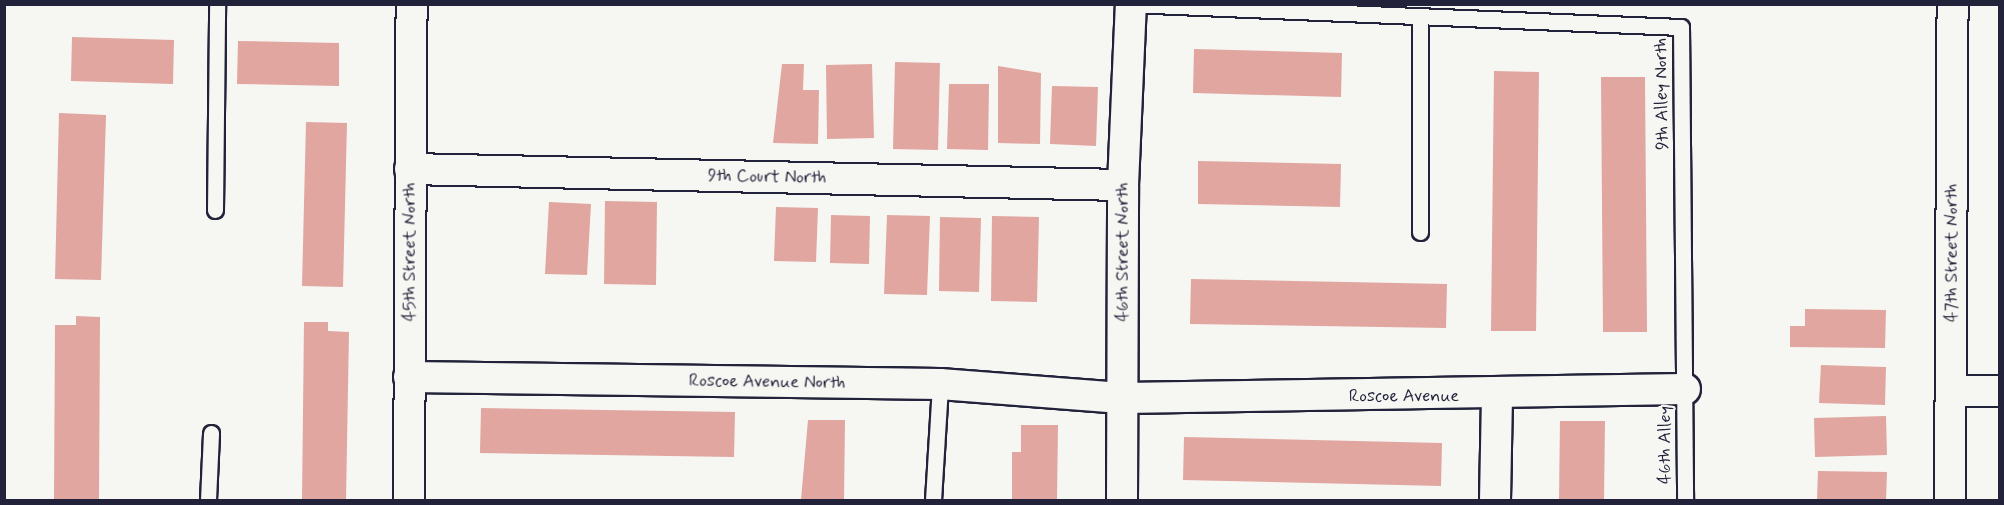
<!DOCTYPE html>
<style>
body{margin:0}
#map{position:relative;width:2004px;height:505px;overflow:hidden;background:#f6f6f2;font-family:Mynerve,sans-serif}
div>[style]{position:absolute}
.building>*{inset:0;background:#e1a6a0}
.roads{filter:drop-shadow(2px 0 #22223b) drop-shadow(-2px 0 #22223b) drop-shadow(0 2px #22223b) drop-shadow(0 -2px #22223b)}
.lane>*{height:15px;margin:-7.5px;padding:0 7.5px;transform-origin:7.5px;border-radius:7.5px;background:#f6f6f2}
.street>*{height:30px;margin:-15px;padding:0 15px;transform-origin:15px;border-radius:15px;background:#f6f6f2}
span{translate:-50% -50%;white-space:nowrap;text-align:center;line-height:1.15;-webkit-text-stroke:4.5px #f6f6f2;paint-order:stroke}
.street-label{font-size:18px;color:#22223b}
.frame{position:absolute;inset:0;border:6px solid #22223b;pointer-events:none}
</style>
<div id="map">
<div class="building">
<i style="clip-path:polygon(72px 37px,174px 40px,173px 84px,71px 81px)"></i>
<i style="clip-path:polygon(238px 41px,339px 43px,339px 86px,237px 84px)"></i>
<i style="clip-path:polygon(1194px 49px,1342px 53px,1341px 97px,1193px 93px)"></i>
<i style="clip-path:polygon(895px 62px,940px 63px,938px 150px,893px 149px)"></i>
<i style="clip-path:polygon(782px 64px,804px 64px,803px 90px,819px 90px,818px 144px,773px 143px)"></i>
<i style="clip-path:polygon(872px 64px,874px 138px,827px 139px,826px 65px)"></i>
<i style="clip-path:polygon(998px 66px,1041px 73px,1040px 144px,998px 143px)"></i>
<i style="clip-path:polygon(1494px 71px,1539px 72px,1536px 331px,1491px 331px)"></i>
<i style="clip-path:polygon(1601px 77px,1645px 77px,1647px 332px,1603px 332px)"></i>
<i style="clip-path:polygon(949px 84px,989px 84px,988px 150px,947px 149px)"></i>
<i style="clip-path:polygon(1052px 86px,1098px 87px,1096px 146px,1050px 144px)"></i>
<i style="clip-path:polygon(59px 113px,106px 115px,101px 280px,55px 279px)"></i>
<i style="clip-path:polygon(306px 122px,347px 123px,343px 287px,302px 286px)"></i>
<i style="clip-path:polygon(1198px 161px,1341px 164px,1340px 207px,1198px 204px)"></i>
<i style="clip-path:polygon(605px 201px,657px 202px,656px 285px,604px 284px)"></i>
<i style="clip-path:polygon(549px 202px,591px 204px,587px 275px,545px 274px)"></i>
<i style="clip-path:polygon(776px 207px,818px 208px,816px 262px,774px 261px)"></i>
<i style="clip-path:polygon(831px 215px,870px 216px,869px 264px,830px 263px)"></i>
<i style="clip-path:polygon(887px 215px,930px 216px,927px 295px,884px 294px)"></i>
<i style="clip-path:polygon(992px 216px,1039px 217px,1037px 302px,991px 301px)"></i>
<i style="clip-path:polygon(940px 217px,981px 218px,979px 292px,939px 291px)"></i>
<i style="clip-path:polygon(1191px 279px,1447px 284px,1446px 328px,1190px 324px)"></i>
<i style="clip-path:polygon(1805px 309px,1886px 310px,1885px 348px,1790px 347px,1790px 326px,1805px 326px)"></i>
<i style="clip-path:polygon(76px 316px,100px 317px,99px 500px,54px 500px,55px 325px,76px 325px)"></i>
<i style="clip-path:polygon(304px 322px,328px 322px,328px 331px,349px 332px,346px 500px,302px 500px)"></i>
<i style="clip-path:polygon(1821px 365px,1886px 367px,1885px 405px,1819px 403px)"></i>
<i style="clip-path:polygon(481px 408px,735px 412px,734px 457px,480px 453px)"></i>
<i style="clip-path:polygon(1886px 416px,1887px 455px,1815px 457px,1814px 418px)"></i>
<i style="clip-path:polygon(808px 420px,845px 420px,844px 500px,801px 500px)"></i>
<i style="clip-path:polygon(1560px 421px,1605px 421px,1604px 500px,1559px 500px)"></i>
<i style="clip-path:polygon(1021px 425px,1058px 425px,1057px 500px,1012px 500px,1012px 452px,1021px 452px)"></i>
<i style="clip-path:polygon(1184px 437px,1442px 443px,1441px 486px,1183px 480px)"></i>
<i style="clip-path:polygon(1818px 471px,1887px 472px,1886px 500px,1817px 500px)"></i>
</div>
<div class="roads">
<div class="lane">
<i style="left:1129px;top:4px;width:552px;rotate:2.39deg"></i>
<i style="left:1681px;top:27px;width:473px;rotate:89.5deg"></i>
<i style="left:1420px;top:16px;width:216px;rotate:90deg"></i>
<i style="left:215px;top:210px;width:206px;rotate:-89.4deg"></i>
<i style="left:208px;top:500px;width:67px;rotate:-87.4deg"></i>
<i style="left:933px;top:500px;width:116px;rotate:-86.5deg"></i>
</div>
<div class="street">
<i style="left:410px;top:169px;width:713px;rotate:1.29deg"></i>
<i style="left:409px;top:377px;width:531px;rotate:0.76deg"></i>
<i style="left:940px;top:384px;width:185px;rotate:4.4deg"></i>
<i style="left:1124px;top:398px;width:561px;rotate:-0.92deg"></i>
<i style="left:1951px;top:391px;width:49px"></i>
<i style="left:409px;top:500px;width:496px;rotate:-89.7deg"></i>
<i style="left:1122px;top:500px;width:315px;rotate:-89.8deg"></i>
<i style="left:1123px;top:185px;width:181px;rotate:-87.5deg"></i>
<i style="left:1495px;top:500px;width:105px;rotate:-88.9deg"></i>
<i style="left:1950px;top:500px;width:496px;rotate:-89.7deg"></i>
</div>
</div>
<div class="street-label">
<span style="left:1662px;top:94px;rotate:-91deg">9th Alley North</span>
<span style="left:767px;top:177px;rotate:1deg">9th Court North</span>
<span style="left:410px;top:252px;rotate:-90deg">45th Street North</span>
<span style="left:1123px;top:252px;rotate:-90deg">46th Street North</span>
<span style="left:1952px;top:253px;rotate:-90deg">47th Street North</span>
<span style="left:767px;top:382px;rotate:1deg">Roscoe Avenue North</span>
<span style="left:1404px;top:396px">Roscoe Avenue</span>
<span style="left:1665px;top:445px;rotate:-90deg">46th Alley</span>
</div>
<div class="frame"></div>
</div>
